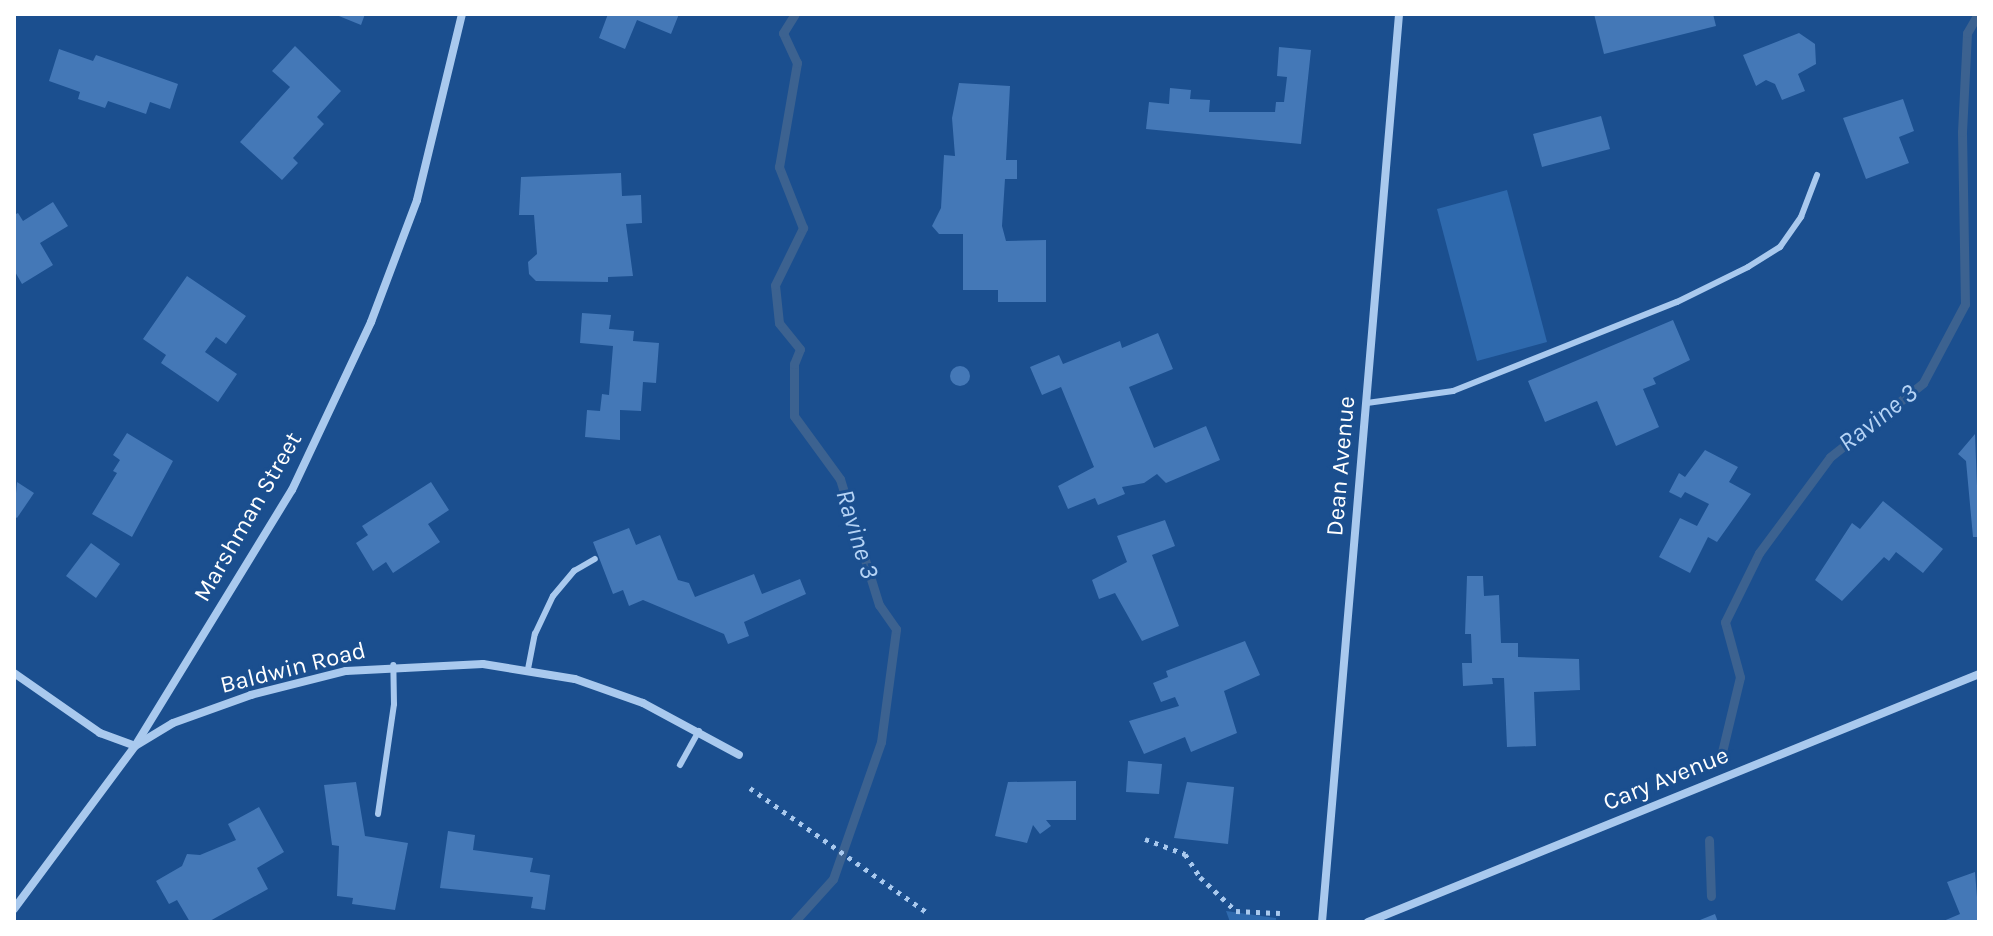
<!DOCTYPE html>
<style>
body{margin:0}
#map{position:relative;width:1993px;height:936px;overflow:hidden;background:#1b4f8f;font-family:Karla,sans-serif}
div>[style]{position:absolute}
.green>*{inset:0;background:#2e69ad}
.stream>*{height:9px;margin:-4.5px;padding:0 4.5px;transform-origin:4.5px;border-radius:4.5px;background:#3c6290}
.building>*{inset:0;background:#4478b7}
.round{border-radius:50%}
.path>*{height:5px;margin-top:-2.5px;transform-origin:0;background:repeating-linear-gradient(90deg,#a9c9ee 0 4px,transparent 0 10px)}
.service>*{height:6px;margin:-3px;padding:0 3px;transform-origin:3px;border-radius:3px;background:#a9c9ee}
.minor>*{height:8px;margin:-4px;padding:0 4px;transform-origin:4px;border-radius:4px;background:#a9c9ee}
span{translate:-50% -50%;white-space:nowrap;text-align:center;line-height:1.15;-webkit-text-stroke:6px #1b4f8f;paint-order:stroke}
.street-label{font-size:24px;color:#fff}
.water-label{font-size:26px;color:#b5d3f5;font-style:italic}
.frame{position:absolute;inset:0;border:16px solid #fff;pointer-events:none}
</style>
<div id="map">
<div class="green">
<i style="clip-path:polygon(1507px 190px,1547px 342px,1477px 361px,1437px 209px)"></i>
<i style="clip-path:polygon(1226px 911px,1276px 918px,1276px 922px,1230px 922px)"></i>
</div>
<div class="stream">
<i style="left:1722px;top:752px;width:77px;rotate:-76.5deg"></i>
<i style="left:1740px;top:677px;width:57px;rotate:-105.3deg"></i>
<i style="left:1725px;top:622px;width:77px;rotate:-63.8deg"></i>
<i style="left:1759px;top:553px;width:119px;rotate:-53.5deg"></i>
<i style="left:1830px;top:457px;width:119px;rotate:-38.5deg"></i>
<i style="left:1923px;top:383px;width:89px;rotate:-62deg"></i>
<i style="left:1965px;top:304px;width:172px;rotate:-91deg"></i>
<i style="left:1962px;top:132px;width:99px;rotate:-87.1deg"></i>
<i style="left:1967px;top:33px;width:22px;rotate:-60deg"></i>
<i style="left:1709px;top:840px;width:56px;rotate:88deg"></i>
<i style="left:794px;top:922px;width:58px;rotate:-47.8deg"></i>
<i style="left:833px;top:879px;width:145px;rotate:-70.7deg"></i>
<i style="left:881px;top:742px;width:114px;rotate:-82.4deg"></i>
<i style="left:896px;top:629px;width:29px;rotate:-125deg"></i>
<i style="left:879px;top:605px;width:132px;rotate:-107.2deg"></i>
<i style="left:840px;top:479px;width:78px;rotate:-126.1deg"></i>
<i style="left:794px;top:416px;width:52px;rotate:-90deg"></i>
<i style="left:794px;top:364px;width:16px;rotate:-68deg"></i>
<i style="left:800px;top:349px;width:33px;rotate:-129deg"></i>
<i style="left:779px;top:323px;width:38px;rotate:-96deg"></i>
<i style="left:775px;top:285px;width:64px;rotate:-63.8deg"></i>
<i style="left:803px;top:228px;width:66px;rotate:-111.5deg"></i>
<i style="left:779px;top:167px;width:106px;rotate:-80.2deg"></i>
<i style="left:797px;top:63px;width:33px;rotate:-115deg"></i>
<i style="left:783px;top:33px;width:22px;rotate:-58deg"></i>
</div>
<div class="building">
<i style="clip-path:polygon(334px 14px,365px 14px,361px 25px)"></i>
<i style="clip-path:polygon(608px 14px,679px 14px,671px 34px,637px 20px,625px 49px,599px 38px)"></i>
<i style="clip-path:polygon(1594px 14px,1713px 14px,1716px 26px,1604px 54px)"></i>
<i style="clip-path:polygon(1799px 33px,1815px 44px,1816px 64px,1798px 74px,1805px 91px,1782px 100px,1775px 84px,1766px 80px,1756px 86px,1743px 55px)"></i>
<i style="clip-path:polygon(295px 46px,341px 91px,317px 117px,324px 124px,293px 158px,298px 163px,282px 180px,240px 142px,290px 87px,272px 71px)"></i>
<i style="clip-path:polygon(1279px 47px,1311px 50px,1301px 144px,1146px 129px,1149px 102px,1169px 104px,1170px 88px,1191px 90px,1190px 99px,1210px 100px,1209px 112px,1275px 112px,1276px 102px,1284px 102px,1287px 77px,1277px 76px)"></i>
<i style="clip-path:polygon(59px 49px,93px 61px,96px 55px,178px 84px,170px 109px,150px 102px,146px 114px,108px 101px,105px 108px,78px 99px,80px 92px,49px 81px)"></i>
<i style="clip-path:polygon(959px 83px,1010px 86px,1006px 160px,1017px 160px,1017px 179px,1005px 179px,1002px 226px,1006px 241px,1046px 240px,1046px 302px,998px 302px,998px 290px,963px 290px,963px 234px,939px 234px,932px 226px,941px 208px,944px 155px,955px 156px,952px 118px)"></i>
<i style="clip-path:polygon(1903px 99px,1914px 131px,1899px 137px,1909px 163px,1866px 179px,1843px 118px)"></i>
<i style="clip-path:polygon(1601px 116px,1610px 149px,1542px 167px,1533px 134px)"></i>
<i style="clip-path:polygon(621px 173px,622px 196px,641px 195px,642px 223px,626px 224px,633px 276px,608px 277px,608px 282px,536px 281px,529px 274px,528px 262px,537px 254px,534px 215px,519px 215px,521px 177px)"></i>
<i style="clip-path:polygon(53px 202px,68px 226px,40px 243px,53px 265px,22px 284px,14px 270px,14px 215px,18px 213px,23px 221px)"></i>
<i style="clip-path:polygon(187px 276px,246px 316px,226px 344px,216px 337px,205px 352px,237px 374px,218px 402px,161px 363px,166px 355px,143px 339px)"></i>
<i style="clip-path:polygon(582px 313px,611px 315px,609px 329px,634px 331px,633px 341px,659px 343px,656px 383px,643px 382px,641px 411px,620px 410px,620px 440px,585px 437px,587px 410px,600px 411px,602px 394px,609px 395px,613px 346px,580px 343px)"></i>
<i style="clip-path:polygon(1673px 320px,1690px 360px,1653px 378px,1656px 384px,1643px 389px,1659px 427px,1616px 446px,1597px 401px,1545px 422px,1528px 381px)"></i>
<i style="clip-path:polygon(1158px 333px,1173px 369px,1129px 387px,1154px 448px,1206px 426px,1220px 460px,1166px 483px,1157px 474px,1144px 483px,1122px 487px,1125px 494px,1098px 505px,1095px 498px,1068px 509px,1058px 486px,1094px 467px,1061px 387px,1042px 395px,1030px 367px,1059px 355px,1063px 364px,1120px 341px,1122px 348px)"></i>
<i class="round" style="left:950px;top:366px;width:20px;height:20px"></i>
<i style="clip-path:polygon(127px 433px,173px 461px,132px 537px,92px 514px,117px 473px,113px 471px,120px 460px,113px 455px)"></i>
<i style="clip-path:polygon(1975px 434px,1979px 537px,1973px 537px,1966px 461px,1958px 454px)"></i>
<i style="clip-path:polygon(1705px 450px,1738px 467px,1729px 482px,1751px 494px,1717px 542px,1708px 537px,1690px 573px,1659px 557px,1680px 518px,1697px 526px,1709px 504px,1685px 492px,1681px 498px,1669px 492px,1679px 473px,1685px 477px)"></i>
<i style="clip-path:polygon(17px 482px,34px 493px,17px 518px,14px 516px)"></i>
<i style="clip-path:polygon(431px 482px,449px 510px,428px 524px,440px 542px,393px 573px,386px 562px,373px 571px,356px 543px,368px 535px,362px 526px)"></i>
<i style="clip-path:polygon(1883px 501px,1943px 549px,1923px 573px,1896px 552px,1889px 561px,1884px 557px,1842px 601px,1815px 580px,1852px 523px,1860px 529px)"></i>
<i style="clip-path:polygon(1165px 520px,1175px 546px,1152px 555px,1179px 626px,1142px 641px,1115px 593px,1099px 599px,1092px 580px,1127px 562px,1117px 536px)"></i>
<i style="clip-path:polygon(629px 528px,636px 545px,660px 535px,678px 580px,689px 583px,695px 597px,754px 574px,762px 594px,800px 579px,806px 594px,744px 622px,749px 636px,728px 644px,724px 634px,643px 600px,629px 606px,623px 590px,613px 594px,593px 542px)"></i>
<i style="clip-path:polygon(91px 543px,120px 564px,96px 598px,66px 576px)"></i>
<i style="clip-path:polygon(1467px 576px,1483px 576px,1484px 596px,1499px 595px,1501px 643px,1518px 643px,1518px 657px,1579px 659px,1580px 690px,1534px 692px,1536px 746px,1507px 747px,1504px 678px,1492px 678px,1493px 684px,1463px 686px,1462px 663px,1472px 663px,1471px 634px,1465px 634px)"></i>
<i style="clip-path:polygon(1245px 641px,1260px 675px,1224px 691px,1237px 733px,1191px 752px,1185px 737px,1144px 754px,1129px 721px,1179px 706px,1175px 697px,1161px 702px,1153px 683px,1168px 677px,1166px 671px)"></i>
<i style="clip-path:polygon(1128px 761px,1162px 764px,1159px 794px,1126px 792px)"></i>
<i style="clip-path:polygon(1076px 781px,1076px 820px,1046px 820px,1051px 826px,1040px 834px,1033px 825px,1027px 843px,995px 836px,1008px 782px)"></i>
<i style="clip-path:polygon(356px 782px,365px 836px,408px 843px,395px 910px,352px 904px,353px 898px,337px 896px,339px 846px,332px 845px,324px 785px)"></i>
<i style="clip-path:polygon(1187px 782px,1234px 787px,1228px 844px,1174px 838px)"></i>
<i style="clip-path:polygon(259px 807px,284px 852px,257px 868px,268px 889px,208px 922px,190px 922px,177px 900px,169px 904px,156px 881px,182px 866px,187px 854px,200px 855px,236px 840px,228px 824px)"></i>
<i style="clip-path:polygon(448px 831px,475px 835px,473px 850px,533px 858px,530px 872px,550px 875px,545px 910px,531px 908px,533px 897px,440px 888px)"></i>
<i style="clip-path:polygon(1975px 872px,1979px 922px,1941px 922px,1960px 914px,1947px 882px)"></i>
<i style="clip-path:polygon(1715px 914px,1718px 922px,1695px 922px)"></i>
</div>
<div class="path">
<i style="left:750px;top:788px;width:219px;rotate:35.1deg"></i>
<i style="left:1145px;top:839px;width:43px;rotate:20.6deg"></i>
<i style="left:1185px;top:854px;width:27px;rotate:57deg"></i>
<i style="left:1200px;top:877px;width:50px;rotate:43.4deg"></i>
<i style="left:1236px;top:911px;width:44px;rotate:2.6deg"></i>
</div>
<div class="service">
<i style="left:1367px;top:403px;width:87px;rotate:-7.9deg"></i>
<i style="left:1453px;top:391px;width:241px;rotate:-21.7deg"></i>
<i style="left:1677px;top:302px;width:79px;rotate:-26.2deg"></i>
<i style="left:1748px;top:267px;width:38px;rotate:-32deg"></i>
<i style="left:1780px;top:247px;width:37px;rotate:-55deg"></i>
<i style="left:1801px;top:217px;width:45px;rotate:-69.1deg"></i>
<i style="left:528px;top:669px;width:36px;rotate:-79deg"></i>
<i style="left:535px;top:634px;width:42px;rotate:-64.7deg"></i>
<i style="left:553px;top:596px;width:33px;rotate:-50deg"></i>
<i style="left:574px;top:571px;width:24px;rotate:-30deg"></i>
<i style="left:680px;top:765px;width:39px;rotate:-61deg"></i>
<i style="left:378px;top:814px;width:111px;rotate:-81.7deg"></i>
<i style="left:394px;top:704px;width:39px;rotate:-91deg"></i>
</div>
<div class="minor">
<i style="left:14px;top:673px;width:105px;rotate:34.9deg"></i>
<i style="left:100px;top:733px;width:37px;rotate:20deg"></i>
<i style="left:135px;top:746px;width:44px;rotate:-31.2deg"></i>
<i style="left:173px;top:723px;width:83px;rotate:-19.7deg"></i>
<i style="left:251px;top:695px;width:98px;rotate:-14.2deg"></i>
<i style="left:346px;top:671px;width:137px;rotate:-2.9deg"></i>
<i style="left:483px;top:664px;width:93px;rotate:9.3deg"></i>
<i style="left:575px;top:679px;width:72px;rotate:19.4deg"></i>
<i style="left:643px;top:703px;width:109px;rotate:28.4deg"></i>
<i style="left:14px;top:909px;width:203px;rotate:-53.4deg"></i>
<i style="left:135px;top:746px;width:300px;rotate:-58.5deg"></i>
<i style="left:292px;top:490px;width:186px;rotate:-64.8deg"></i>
<i style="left:371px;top:322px;width:130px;rotate:-69.3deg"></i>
<i style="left:417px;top:200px;width:191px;rotate:-76.4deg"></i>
<i style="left:1322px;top:922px;width:911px;rotate:-85.15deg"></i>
<i style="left:1368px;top:922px;width:659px;rotate:-22.09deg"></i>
</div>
<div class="street-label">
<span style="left:1341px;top:466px;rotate:-85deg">Dean Avenue</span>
<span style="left:248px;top:517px;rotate:-60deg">Marshman Street</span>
<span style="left:293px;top:668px;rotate:-14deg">Baldwin Road</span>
<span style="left:1666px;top:779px;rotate:-22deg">Cary Avenue</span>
</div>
<div class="water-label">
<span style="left:1878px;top:418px;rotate:-38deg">Ravine 3</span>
<span style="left:857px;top:534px;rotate:73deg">Ravine 3</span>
</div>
<div class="frame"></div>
</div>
